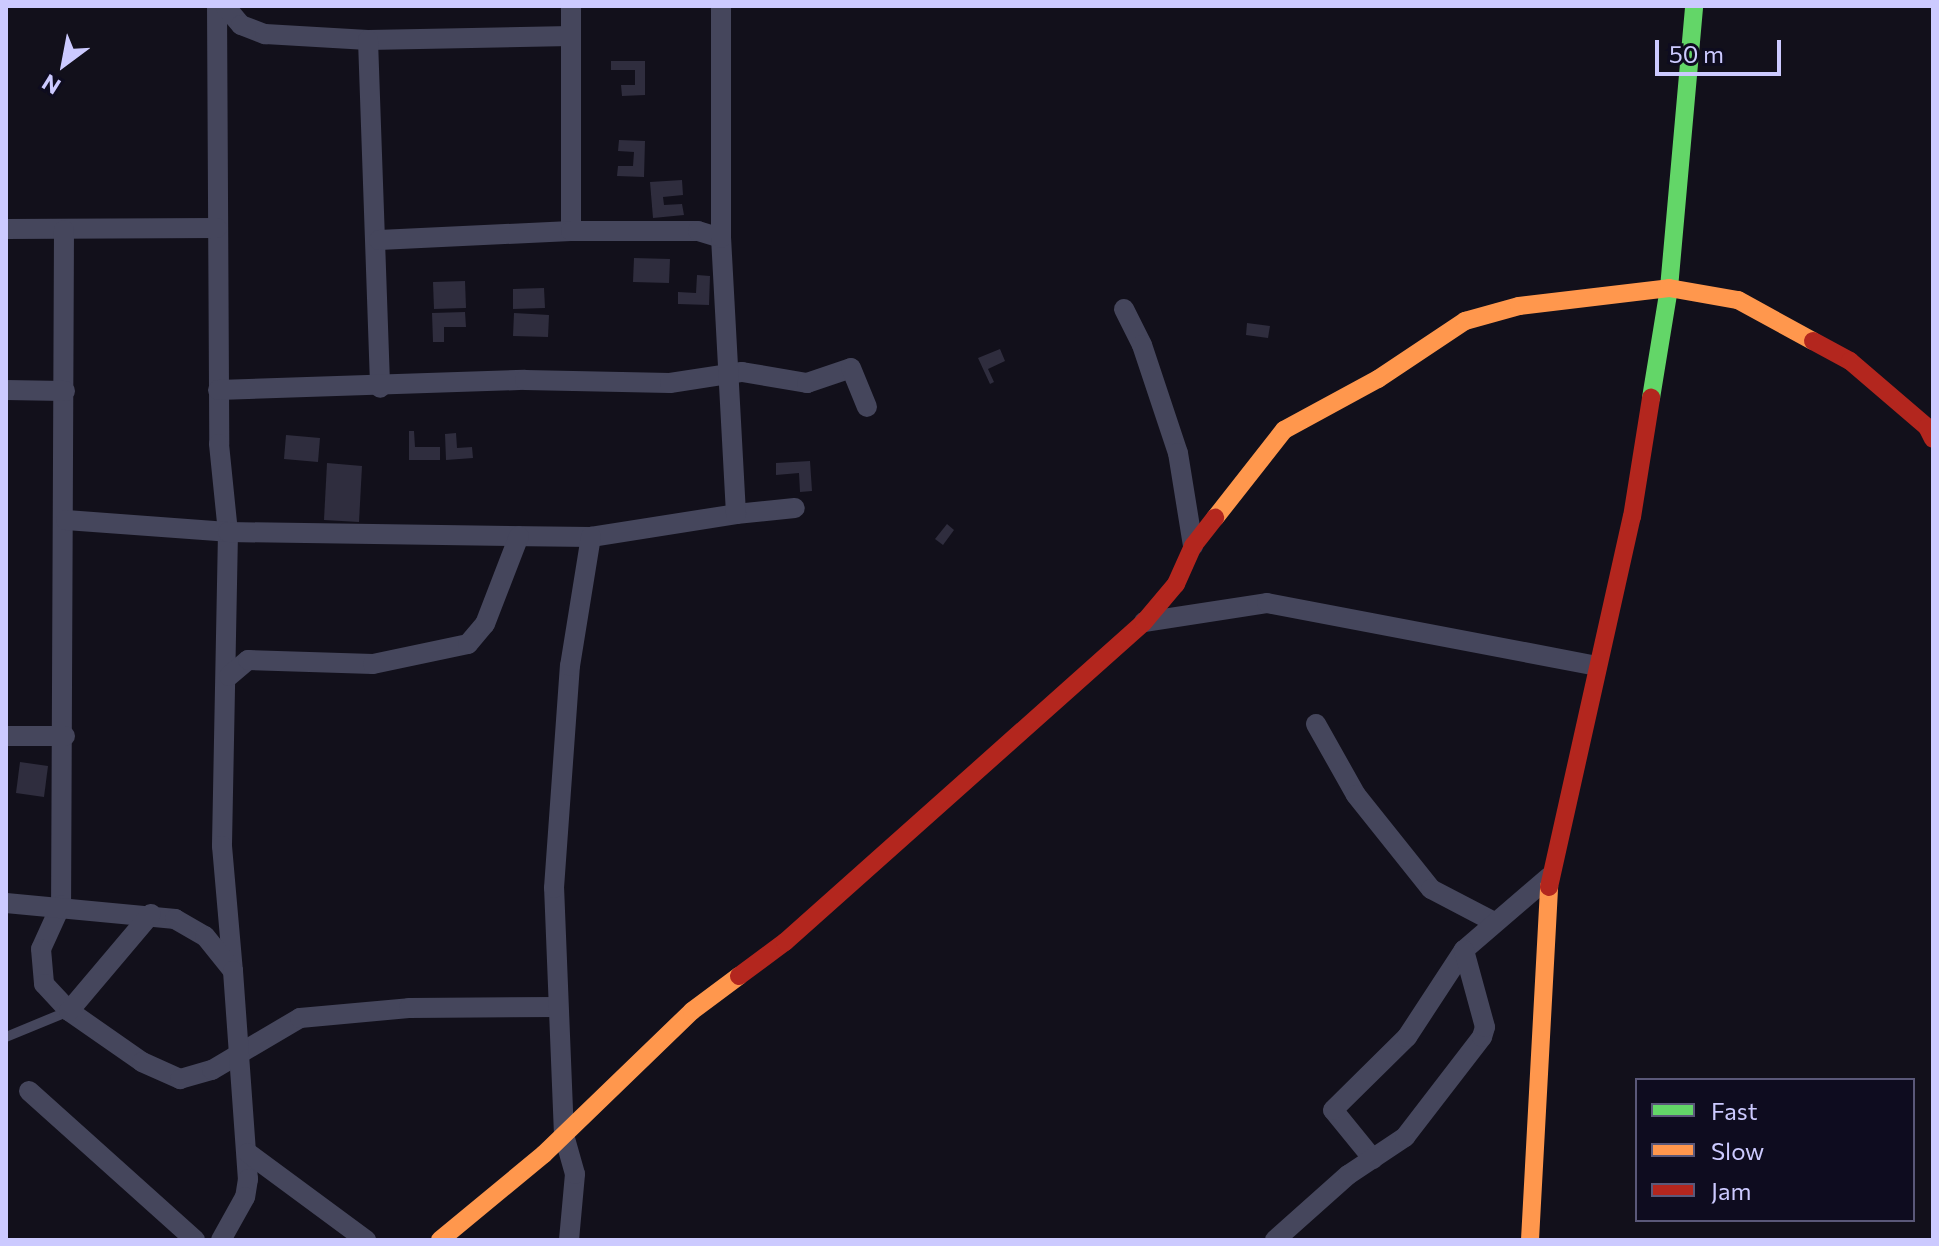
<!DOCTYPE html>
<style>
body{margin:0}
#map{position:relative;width:1939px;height:1246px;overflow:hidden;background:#12101b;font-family:Commissioner,sans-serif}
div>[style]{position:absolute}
.building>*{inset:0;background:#2f2d3e}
.lane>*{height:10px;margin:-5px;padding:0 5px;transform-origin:5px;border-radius:5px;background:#45465c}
.street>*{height:20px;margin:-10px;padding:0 10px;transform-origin:10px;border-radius:10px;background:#45465c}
.fast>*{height:18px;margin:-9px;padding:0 9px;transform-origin:9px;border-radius:9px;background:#63d668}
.slow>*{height:18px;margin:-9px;padding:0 9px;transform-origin:9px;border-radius:9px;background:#ff974d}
.jam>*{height:18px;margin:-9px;padding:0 9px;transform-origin:9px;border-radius:9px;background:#b3261e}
span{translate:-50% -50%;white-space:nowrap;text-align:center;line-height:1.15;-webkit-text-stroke:8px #0e0c1f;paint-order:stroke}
.frame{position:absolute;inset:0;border:8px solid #cccaff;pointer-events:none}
.legend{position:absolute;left:1635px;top:1078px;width:280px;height:144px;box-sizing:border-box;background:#0e0c1f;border:2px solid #5a5879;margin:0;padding:10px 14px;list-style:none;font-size:24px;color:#cccaff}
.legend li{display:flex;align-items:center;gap:16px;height:40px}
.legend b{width:40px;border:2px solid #5a5879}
.north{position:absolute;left:24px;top:24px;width:80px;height:80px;-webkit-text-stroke:6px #0e0c1f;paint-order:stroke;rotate:212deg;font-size:22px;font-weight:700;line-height:32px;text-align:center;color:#cccaff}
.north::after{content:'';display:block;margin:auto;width:28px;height:36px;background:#cccaff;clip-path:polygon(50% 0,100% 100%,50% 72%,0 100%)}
.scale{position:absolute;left:1655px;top:40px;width:126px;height:36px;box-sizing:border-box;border:4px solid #cccaff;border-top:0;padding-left:10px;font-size:24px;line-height:28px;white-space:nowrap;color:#cccaff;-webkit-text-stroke:6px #0e0c1f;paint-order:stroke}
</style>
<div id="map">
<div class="building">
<i style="clip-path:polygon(611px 61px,645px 61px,645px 95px,622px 96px,621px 85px,635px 85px,635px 70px,611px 70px)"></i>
<i style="clip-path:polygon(619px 140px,645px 141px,644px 177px,617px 176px,618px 166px,633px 166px,634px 152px,618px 151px)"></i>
<i style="clip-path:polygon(682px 180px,683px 195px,663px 197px,664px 205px,682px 204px,684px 215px,653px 218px,650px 182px)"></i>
<i style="clip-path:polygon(634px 258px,670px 259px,669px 283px,633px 282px)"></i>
<i style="clip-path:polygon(697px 275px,710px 276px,709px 305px,678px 304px,678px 292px,696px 293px)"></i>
<i style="clip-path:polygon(465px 281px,466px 308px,434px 309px,433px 282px)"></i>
<i style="clip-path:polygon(544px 288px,545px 308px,513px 309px,513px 289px)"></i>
<i style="clip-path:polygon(465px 312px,466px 327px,444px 327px,444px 342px,433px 342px,432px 313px)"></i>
<i style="clip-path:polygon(514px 313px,549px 315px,548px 337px,513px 336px)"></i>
<i style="clip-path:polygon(1247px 323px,1270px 326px,1268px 338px,1246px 335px)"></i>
<i style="clip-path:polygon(1000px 349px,1005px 361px,988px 369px,994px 382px,990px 384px,978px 358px)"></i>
<i style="clip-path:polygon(409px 431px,414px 431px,415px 447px,440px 447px,440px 460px,409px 460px)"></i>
<i style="clip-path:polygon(456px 433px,457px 448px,472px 447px,473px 458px,446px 460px,445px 434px)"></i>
<i style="clip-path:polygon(286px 435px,320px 438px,318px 462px,284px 459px)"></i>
<i style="clip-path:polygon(810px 461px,812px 491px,800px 492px,799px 473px,776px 475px,776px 463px)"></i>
<i style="clip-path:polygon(327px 463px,362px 466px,359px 522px,324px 520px)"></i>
<i style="clip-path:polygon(947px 524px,954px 530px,943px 545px,935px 539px)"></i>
<i style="clip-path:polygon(20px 762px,48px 766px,44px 797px,16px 793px)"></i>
</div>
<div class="lane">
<i style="left:6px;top:1037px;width:68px;rotate:-22.4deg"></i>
</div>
<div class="street">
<i style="left:217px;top:6px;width:438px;rotate:89.7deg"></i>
<i style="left:219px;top:444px;width:88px;rotate:84.2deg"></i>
<i style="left:228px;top:532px;width:314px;rotate:91.1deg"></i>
<i style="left:222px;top:846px;width:125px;rotate:85deg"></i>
<i style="left:225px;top:6px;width:25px;rotate:50deg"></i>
<i style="left:241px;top:25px;width:26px;rotate:21deg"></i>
<i style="left:265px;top:34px;width:103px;rotate:3.3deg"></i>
<i style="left:368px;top:40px;width:203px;rotate:-1.1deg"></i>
<i style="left:571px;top:6px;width:225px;rotate:90deg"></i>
<i style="left:368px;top:40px;width:348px;rotate:88deg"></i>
<i style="left:6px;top:229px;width:211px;rotate:-0.3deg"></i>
<i style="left:64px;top:230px;width:675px;rotate:90.25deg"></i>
<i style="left:61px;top:905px;width:48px;rotate:114.4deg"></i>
<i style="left:41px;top:949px;width:35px;rotate:85deg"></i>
<i style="left:44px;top:984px;width:37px;rotate:47deg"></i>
<i style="left:69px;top:1011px;width:89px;rotate:34.9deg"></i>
<i style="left:142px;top:1062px;width:42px;rotate:24.1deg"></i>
<i style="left:180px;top:1079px;width:33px;rotate:-16deg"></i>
<i style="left:212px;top:1070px;width:102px;rotate:-30.6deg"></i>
<i style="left:300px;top:1018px;width:109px;rotate:-5.2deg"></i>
<i style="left:409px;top:1008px;width:149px;rotate:-0.4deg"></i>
<i style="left:379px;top:240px;width:192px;rotate:-2.7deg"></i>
<i style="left:571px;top:231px;width:127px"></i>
<i style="left:698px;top:231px;width:24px;rotate:17deg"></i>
<i style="left:1124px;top:309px;width:40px;rotate:63.4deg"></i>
<i style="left:1142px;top:345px;width:114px;rotate:71.6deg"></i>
<i style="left:1178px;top:453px;width:94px;rotate:80.8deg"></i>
<i style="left:6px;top:390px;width:59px;rotate:1deg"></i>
<i style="left:218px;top:390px;width:307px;rotate:-1.9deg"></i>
<i style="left:525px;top:380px;width:145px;rotate:1.2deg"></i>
<i style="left:670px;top:383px;width:73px;rotate:-8.7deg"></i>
<i style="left:742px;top:372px;width:66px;rotate:9.6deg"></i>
<i style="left:807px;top:383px;width:46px;rotate:-18.8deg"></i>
<i style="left:851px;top:368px;width:42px;rotate:67.7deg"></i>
<i style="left:736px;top:514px;width:59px;rotate:-5.8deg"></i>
<i style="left:66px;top:520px;width:162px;rotate:4.2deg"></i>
<i style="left:228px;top:532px;width:363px;rotate:0.8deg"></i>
<i style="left:591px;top:537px;width:147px;rotate:-9deg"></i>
<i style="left:736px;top:514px;width:276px;rotate:-93.1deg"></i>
<i style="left:721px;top:238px;width:232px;rotate:-90deg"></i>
<i style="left:1144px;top:622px;width:124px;rotate:-8.8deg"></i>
<i style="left:1267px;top:603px;width:336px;rotate:10.8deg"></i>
<i style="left:229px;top:676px;width:25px;rotate:-40deg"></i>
<i style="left:248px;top:660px;width:125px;rotate:1.8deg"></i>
<i style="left:373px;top:664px;width:97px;rotate:-11.9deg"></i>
<i style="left:468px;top:644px;width:26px;rotate:-50deg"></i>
<i style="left:485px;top:624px;width:94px;rotate:-68.9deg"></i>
<i style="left:1316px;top:724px;width:81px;rotate:60.6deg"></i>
<i style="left:1356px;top:795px;width:120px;rotate:51.4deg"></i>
<i style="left:1431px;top:889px;width:71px;rotate:27.6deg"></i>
<i style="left:6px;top:736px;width:59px"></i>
<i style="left:6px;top:903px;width:170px;rotate:5.4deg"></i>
<i style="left:175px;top:919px;width:34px;rotate:30deg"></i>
<i style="left:205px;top:936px;width:45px;rotate:51.3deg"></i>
<i style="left:233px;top:971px;width:209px;rotate:85.9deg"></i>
<i style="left:248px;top:1179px;width:18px;rotate:99deg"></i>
<i style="left:245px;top:1197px;width:49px;rotate:119.2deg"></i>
<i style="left:69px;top:1011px;width:127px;rotate:-49.8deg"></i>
<i style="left:29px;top:1091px;width:223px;rotate:41.9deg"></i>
<i style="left:248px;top:1153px;width:147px;rotate:36.4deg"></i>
<i style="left:1373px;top:1159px;width:63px;rotate:-129.2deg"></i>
<i style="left:1333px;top:1110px;width:104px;rotate:-44.6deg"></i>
<i style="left:1407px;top:1037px;width:104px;rotate:-56.8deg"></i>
<i style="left:1464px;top:950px;width:112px;rotate:-40.7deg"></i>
<i style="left:569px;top:1240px;width:66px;rotate:-84.8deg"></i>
<i style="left:575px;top:1174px;width:41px;rotate:-105.8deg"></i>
<i style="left:564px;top:1135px;width:247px;rotate:-92.3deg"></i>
<i style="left:554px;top:888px;width:223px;rotate:-85.9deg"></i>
<i style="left:570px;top:666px;width:131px;rotate:-80.8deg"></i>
<i style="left:1275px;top:1240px;width:98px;rotate:-41.7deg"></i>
<i style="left:1348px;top:1175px;width:69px;rotate:-33.7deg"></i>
<i style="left:1405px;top:1137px;width:126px;rotate:-52.4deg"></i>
<i style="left:1482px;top:1037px;width:10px;rotate:-73deg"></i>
<i style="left:1485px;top:1027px;width:80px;rotate:-105.3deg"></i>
</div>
<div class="fast">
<i style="left:1651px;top:398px;width:111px;rotate:-80.7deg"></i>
<i style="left:1669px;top:288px;width:283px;rotate:-84.9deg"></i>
</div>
<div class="slow">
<i style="left:1215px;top:518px;width:112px;rotate:-51.9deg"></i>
<i style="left:1284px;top:430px;width:107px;rotate:-28.5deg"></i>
<i style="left:1378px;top:379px;width:105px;rotate:-33.7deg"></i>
<i style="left:1465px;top:321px;width:56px;rotate:-15.5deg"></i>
<i style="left:1519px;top:306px;width:151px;rotate:-6.8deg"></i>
<i style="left:1669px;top:288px;width:70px;rotate:9.9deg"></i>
<i style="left:1738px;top:300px;width:85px;rotate:28.7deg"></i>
<i style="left:440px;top:1240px;width:135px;rotate:-39.6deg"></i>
<i style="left:544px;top:1154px;width:206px;rotate:-44deg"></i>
<i style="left:692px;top:1011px;width:59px;rotate:-36.7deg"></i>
<i style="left:1530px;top:1240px;width:354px;rotate:-86.9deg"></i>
</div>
<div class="jam">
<i style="left:1813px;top:341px;width:42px;rotate:28.4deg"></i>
<i style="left:1850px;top:361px;width:101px;rotate:40.6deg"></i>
<i style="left:1927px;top:427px;width:13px;rotate:63deg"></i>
<i style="left:1549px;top:887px;width:379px;rotate:-77.4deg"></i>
<i style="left:1632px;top:517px;width:121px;rotate:-80.9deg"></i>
<i style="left:739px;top:976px;width:57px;rotate:-36.5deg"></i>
<i style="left:785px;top:942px;width:481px;rotate:-41.7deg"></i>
<i style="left:1144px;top:622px;width:50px;rotate:-49.9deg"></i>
<i style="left:1176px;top:584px;width:42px;rotate:-65.9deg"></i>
<i style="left:1193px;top:546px;width:36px;rotate:-52deg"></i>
</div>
<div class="frame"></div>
<ul class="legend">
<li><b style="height:10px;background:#63d668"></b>Fast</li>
<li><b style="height:10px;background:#ff974d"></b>Slow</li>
<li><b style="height:10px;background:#b3261e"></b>Jam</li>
</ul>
<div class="north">N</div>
<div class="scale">50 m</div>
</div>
